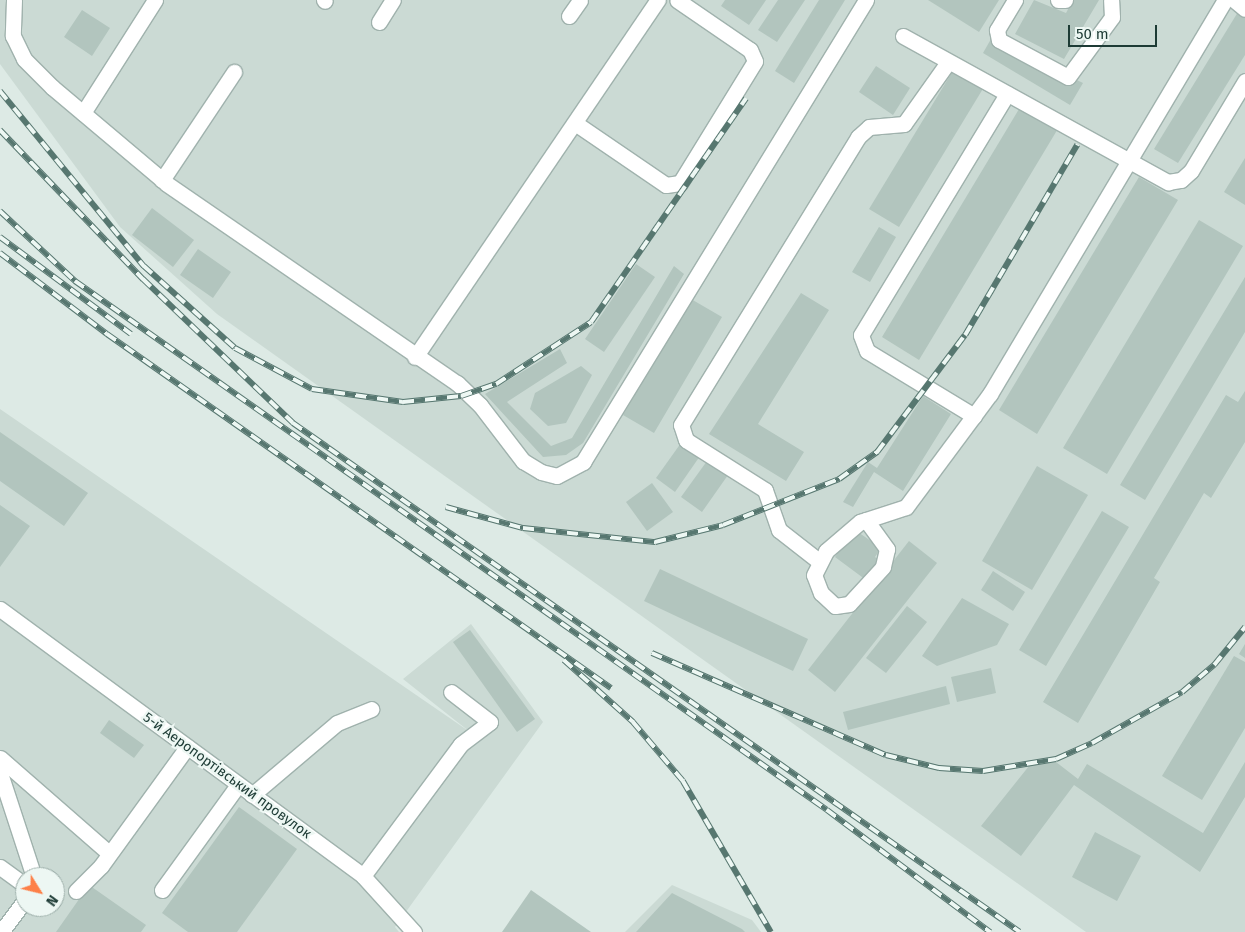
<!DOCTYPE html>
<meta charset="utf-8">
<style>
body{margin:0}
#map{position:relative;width:1245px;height:932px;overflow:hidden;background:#ddeae5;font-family:"Fira Sans",sans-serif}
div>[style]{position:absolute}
.built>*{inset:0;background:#cbdad4}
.building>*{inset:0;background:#b2c5be}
.roads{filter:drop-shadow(1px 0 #a0b2ad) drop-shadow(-1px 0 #a0b2ad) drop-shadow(0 1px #a0b2ad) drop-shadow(0 -1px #a0b2ad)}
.minor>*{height:15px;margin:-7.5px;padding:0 7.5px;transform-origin:7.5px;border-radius:7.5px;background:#fff}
.rail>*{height:5.5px;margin-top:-2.75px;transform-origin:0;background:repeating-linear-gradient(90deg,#edf7f3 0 11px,#577770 0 22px);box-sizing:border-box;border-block:1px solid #577770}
span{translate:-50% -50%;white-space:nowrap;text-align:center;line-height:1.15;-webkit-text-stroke:4.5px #edf7f3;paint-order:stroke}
.street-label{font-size:14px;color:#1d3b35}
.north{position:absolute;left:15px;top:867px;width:50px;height:50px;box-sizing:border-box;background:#edf7f3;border:1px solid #9aaca7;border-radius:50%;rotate:126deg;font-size:14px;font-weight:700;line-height:20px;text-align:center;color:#1d3b35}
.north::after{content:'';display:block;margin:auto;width:18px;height:22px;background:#fd8048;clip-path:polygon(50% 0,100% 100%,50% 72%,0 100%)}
.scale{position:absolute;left:1068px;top:25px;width:89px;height:22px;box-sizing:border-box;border:2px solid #1d3b35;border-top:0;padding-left:6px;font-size:15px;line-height:18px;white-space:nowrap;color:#1d3b35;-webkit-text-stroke:4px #edf7f3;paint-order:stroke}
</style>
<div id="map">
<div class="built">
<i style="clip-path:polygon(0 0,1245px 0,1245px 932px,1086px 932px,217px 314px,120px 227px,0 64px)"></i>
<i style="clip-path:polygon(evenodd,0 409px,470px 732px,403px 679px,471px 624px,543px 722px,395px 927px,399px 932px,0 932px,0 409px,25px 877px,55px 877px,55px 907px,25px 907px,25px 877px)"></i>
<i style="clip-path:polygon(672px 885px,752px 920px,761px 932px,625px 932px)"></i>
</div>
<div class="building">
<i style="clip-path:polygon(725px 0,766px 0,749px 25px,721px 6px)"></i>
<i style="clip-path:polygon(778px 0,805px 0,777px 42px,758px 30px)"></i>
<i style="clip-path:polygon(819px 0,845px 0,794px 83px,775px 71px)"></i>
<i style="clip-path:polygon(928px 0,999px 0,979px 32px)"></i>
<i style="clip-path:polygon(1034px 0,1066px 13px,1073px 0,1099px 0,1064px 59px,1015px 34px)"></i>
<i style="clip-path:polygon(82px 10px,110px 28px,92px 56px,64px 37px)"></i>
<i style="clip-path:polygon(1238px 12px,1245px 17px,1245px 55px,1178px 163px,1154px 149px)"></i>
<i style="clip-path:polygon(991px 39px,1083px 83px,1070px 105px,983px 53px)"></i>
<i style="clip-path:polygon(876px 66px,910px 88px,893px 115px,859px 92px)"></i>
<i style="clip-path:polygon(954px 69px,984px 87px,899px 227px,869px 209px)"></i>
<i style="clip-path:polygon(1022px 104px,1059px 127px,919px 360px,882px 337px)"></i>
<i style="clip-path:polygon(1245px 158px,1245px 205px,1224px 192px)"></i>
<i style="clip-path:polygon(1139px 177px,1178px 200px,1037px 434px,999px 410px)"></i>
<i style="clip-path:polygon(152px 208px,194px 240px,173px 267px,132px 235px)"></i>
<i style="clip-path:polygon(1199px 220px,1243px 246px,1107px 474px,1063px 448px)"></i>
<i style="clip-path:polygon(879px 227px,896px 237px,870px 282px,852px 272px)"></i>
<i style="clip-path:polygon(198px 249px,231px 272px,213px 298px,180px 275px)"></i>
<i style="clip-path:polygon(636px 264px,655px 277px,604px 352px,585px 339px)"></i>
<i style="clip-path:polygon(674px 266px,684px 274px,583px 443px,566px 455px,543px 457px,485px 394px,560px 349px,567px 363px,507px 402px,551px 446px,572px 438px)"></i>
<i style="clip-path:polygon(1245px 277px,1245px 332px,1145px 500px,1120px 485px)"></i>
<i style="clip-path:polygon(801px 293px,829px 310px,758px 424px,804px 452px,786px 481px,709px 434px)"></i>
<i style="clip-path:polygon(691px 299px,722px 317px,654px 433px,623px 415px)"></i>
<i style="clip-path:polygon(581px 366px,592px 375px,566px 423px,548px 426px,530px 409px,535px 393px)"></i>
<i style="clip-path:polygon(1245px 391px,1245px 442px,1211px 498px,1204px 493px,1154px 578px,1160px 582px,1078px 723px,1043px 702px,1226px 395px,1238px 402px)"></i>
<i style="clip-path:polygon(923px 396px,951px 414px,903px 491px,874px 472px,853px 507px,843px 502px,868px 462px,877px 468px)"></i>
<i style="clip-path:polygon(0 432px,88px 493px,64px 526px,0 481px)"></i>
<i style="clip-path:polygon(681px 443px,700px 456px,675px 492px,656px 478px)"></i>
<i style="clip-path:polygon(707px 461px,728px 475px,702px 512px,681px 497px)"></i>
<i style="clip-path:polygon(1037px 466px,1088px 495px,1032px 590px,982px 561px)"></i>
<i style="clip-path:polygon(652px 483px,673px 512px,647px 531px,626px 502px)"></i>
<i style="clip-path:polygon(0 505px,30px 526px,0 567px)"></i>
<i style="clip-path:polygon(1102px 511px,1129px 527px,1046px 666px,1019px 650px)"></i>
<i style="clip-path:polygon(855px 530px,881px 548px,875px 557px,880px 561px,866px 580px,835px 557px)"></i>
<i style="clip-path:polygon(909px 541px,937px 563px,835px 692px,808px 670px)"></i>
<i style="clip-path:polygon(660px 569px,808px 639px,793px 671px,644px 601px)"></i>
<i style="clip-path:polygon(993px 571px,1025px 592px,1013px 611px,981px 590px)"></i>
<i style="clip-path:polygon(962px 598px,1009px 624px,997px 645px,937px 666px,922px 656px)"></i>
<i style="clip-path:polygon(907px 606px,927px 622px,886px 673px,866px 658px)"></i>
<i style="clip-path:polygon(470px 630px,535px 719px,517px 732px,453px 642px)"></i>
<i style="clip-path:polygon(1245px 644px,1245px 658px,1239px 654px)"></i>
<i style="clip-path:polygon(1234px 656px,1245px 662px,1245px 728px,1202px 800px,1162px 776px)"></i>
<i style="clip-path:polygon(991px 668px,996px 693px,957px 702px,951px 677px)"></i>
<i style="clip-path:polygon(946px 686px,950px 704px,848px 730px,843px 712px)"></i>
<i style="clip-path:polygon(109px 720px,144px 745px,134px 758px,100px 733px)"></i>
<i style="clip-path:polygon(1056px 762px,1078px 779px,1087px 764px,1203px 833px,1245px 762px,1245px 797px,1200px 872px,1074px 785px,1021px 856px,981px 826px,1029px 766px)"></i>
<i style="clip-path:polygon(239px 807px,297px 849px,237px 932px,188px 932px,162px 913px)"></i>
<i style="clip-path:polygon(1095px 832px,1141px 856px,1117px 901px,1072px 877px)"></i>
<i style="clip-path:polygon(89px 885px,146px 925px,141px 932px,56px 932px)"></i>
<i style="clip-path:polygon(531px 890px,591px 932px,502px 932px)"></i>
<i style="clip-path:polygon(672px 893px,742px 929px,745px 932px,636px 932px)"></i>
</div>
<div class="roads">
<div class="minor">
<i style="left:14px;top:0;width:36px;rotate:92deg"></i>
<i style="left:13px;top:36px;width:25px;rotate:64deg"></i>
<i style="left:24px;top:59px;width:40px;rotate:45deg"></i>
<i style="left:52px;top:87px;width:150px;rotate:40.1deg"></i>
<i style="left:167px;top:184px;width:352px;rotate:34.5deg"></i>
<i style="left:457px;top:383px;width:32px;rotate:44deg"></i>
<i style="left:480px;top:405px;width:71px;rotate:52.5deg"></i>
<i style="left:523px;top:461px;width:21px;rotate:31deg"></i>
<i style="left:541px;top:472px;width:16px;rotate:14deg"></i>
<i style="left:557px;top:476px;width:30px;rotate:-28deg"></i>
<i style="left:583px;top:462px;width:542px;rotate:-58.51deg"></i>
<i style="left:324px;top:0;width:1px;rotate:45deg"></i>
<i style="left:1015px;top:0;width:35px;rotate:121deg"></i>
<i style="left:997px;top:30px;width:10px;rotate:79deg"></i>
<i style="left:999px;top:40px;width:78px;rotate:28.2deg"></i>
<i style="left:1068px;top:77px;width:74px;rotate:-53.7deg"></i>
<i style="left:1112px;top:17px;width:17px;rotate:-93deg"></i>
<i style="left:1058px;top:0;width:7px"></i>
<i style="left:1234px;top:0;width:14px;rotate:39deg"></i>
<i style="left:569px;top:16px;width:19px;rotate:-55deg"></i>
<i style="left:379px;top:22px;width:26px;rotate:-58deg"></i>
<i style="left:903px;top:36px;width:303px;rotate:28.9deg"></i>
<i style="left:1168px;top:182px;width:13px;rotate:-9deg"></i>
<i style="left:1181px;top:180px;width:13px;rotate:-42deg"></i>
<i style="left:1191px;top:171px;width:105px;rotate:-59deg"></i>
<i style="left:83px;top:113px;width:134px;rotate:-57.5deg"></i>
<i style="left:575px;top:123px;width:110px;rotate:34.3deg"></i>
<i style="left:666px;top:185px;width:14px;rotate:-8deg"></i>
<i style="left:680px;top:183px;width:143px;rotate:-58.4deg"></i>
<i style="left:755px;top:61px;width:12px;rotate:-114deg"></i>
<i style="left:750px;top:50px;width:88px;rotate:-145.6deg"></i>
<i style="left:162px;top:180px;width:130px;rotate:-56.3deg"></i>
<i style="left:415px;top:357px;width:432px;rotate:-55.8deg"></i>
<i style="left:974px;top:416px;width:125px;rotate:-148.7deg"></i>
<i style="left:867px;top:351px;width:17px;rotate:-111deg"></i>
<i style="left:861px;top:335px;width:282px;rotate:-58.8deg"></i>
<i style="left:866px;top:520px;width:36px;rotate:54deg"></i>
<i style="left:887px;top:549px;width:18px;rotate:103deg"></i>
<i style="left:883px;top:567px;width:50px;rotate:132.6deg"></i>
<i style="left:849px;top:604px;width:14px;rotate:172deg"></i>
<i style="left:835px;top:606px;width:19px;rotate:-137deg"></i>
<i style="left:821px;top:593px;width:19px;rotate:-111deg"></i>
<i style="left:814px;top:575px;width:27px;rotate:-63deg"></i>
<i style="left:826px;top:551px;width:45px;rotate:-40.5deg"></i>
<i style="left:860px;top:522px;width:48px;rotate:-18.1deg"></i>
<i style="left:906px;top:507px;width:141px;rotate:-53.4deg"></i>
<i style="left:990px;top:394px;width:459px;rotate:-59.2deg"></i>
<i style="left:820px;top:562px;width:52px;rotate:-142deg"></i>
<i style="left:779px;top:530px;width:42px;rotate:-109.3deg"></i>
<i style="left:765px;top:490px;width:93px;rotate:-147.7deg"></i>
<i style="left:686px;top:440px;width:16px;rotate:-108deg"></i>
<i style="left:681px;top:425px;width:338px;rotate:-58.4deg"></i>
<i style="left:858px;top:137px;width:15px;rotate:-42deg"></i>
<i style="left:869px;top:127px;width:35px;rotate:-5deg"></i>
<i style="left:904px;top:124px;width:76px;rotate:-54.6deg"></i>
<i style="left:0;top:609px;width:451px;rotate:36.3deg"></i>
<i style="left:363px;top:876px;width:76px;rotate:47.7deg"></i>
<i style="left:0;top:758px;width:145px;rotate:41.1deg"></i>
<i style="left:0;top:773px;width:109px;rotate:71.9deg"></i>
<i style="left:252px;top:795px;width:111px;rotate:-40.3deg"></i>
<i style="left:337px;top:723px;width:37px;rotate:-22deg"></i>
<i style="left:0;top:867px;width:31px;rotate:36deg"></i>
<i style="left:363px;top:876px;width:164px;rotate:-53.4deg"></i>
<i style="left:461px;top:744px;width:36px;rotate:-37deg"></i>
<i style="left:490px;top:722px;width:49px;rotate:-142.4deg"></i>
<i style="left:162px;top:890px;width:130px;rotate:-54.1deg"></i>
<i style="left:76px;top:891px;width:35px;rotate:-45deg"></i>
<i style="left:101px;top:866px;width:147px;rotate:-54.1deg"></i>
<i style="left:1px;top:932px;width:40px;rotate:-53deg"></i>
</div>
</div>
<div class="rail">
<i style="left:0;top:91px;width:227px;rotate:50.6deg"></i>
<i style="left:144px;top:266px;width:122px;rotate:42deg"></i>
<i style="left:235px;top:348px;width:87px;rotate:28deg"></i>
<i style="left:312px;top:389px;width:92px;rotate:8.1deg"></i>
<i style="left:403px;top:402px;width:58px;rotate:-5.9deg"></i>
<i style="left:461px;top:396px;width:37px;rotate:-19deg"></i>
<i style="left:496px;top:384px;width:113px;rotate:-33.1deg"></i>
<i style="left:591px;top:322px;width:272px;rotate:-55.3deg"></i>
<i style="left:0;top:130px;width:207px;rotate:46.2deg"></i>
<i style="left:143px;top:279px;width:208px;rotate:43.8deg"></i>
<i style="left:293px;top:423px;width:887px;rotate:35deg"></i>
<i style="left:0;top:211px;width:103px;rotate:43deg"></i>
<i style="left:75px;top:281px;width:919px;rotate:35.12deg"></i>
<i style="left:827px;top:810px;width:204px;rotate:36.8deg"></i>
<i style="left:0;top:237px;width:163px;rotate:36.5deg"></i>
<i style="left:0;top:253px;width:134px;rotate:37.1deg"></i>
<i style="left:107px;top:334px;width:616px;rotate:35.08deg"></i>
<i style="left:446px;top:507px;width:80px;rotate:15.3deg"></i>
<i style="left:523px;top:528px;width:133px;rotate:6.1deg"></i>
<i style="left:655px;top:542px;width:70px;rotate:-14deg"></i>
<i style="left:723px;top:525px;width:125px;rotate:-21.6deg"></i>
<i style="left:839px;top:479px;width:47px;rotate:-35.4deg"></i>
<i style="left:877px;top:452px;width:146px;rotate:-53.1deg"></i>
<i style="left:965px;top:335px;width:221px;rotate:-59.5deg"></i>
<i style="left:652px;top:653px;width:255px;rotate:23.6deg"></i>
<i style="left:886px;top:755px;width:55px;rotate:13.8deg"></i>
<i style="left:939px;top:768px;width:44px;rotate:3.9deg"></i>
<i style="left:983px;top:771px;width:74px;rotate:-9.3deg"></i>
<i style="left:1056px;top:759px;width:39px;rotate:-24deg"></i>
<i style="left:1092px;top:743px;width:103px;rotate:-29.5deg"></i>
<i style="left:1182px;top:692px;width:42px;rotate:-40.2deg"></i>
<i style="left:1214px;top:665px;width:49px;rotate:-50.8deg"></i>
<i style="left:564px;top:660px;width:93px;rotate:41.9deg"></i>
<i style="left:633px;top:722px;width:77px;rotate:49.7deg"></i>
<i style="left:683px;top:781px;width:175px;rotate:59.8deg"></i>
</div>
<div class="street-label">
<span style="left:227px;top:776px;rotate:36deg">5-й Аеропортівський провулок</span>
</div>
<div class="north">N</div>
<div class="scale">50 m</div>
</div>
